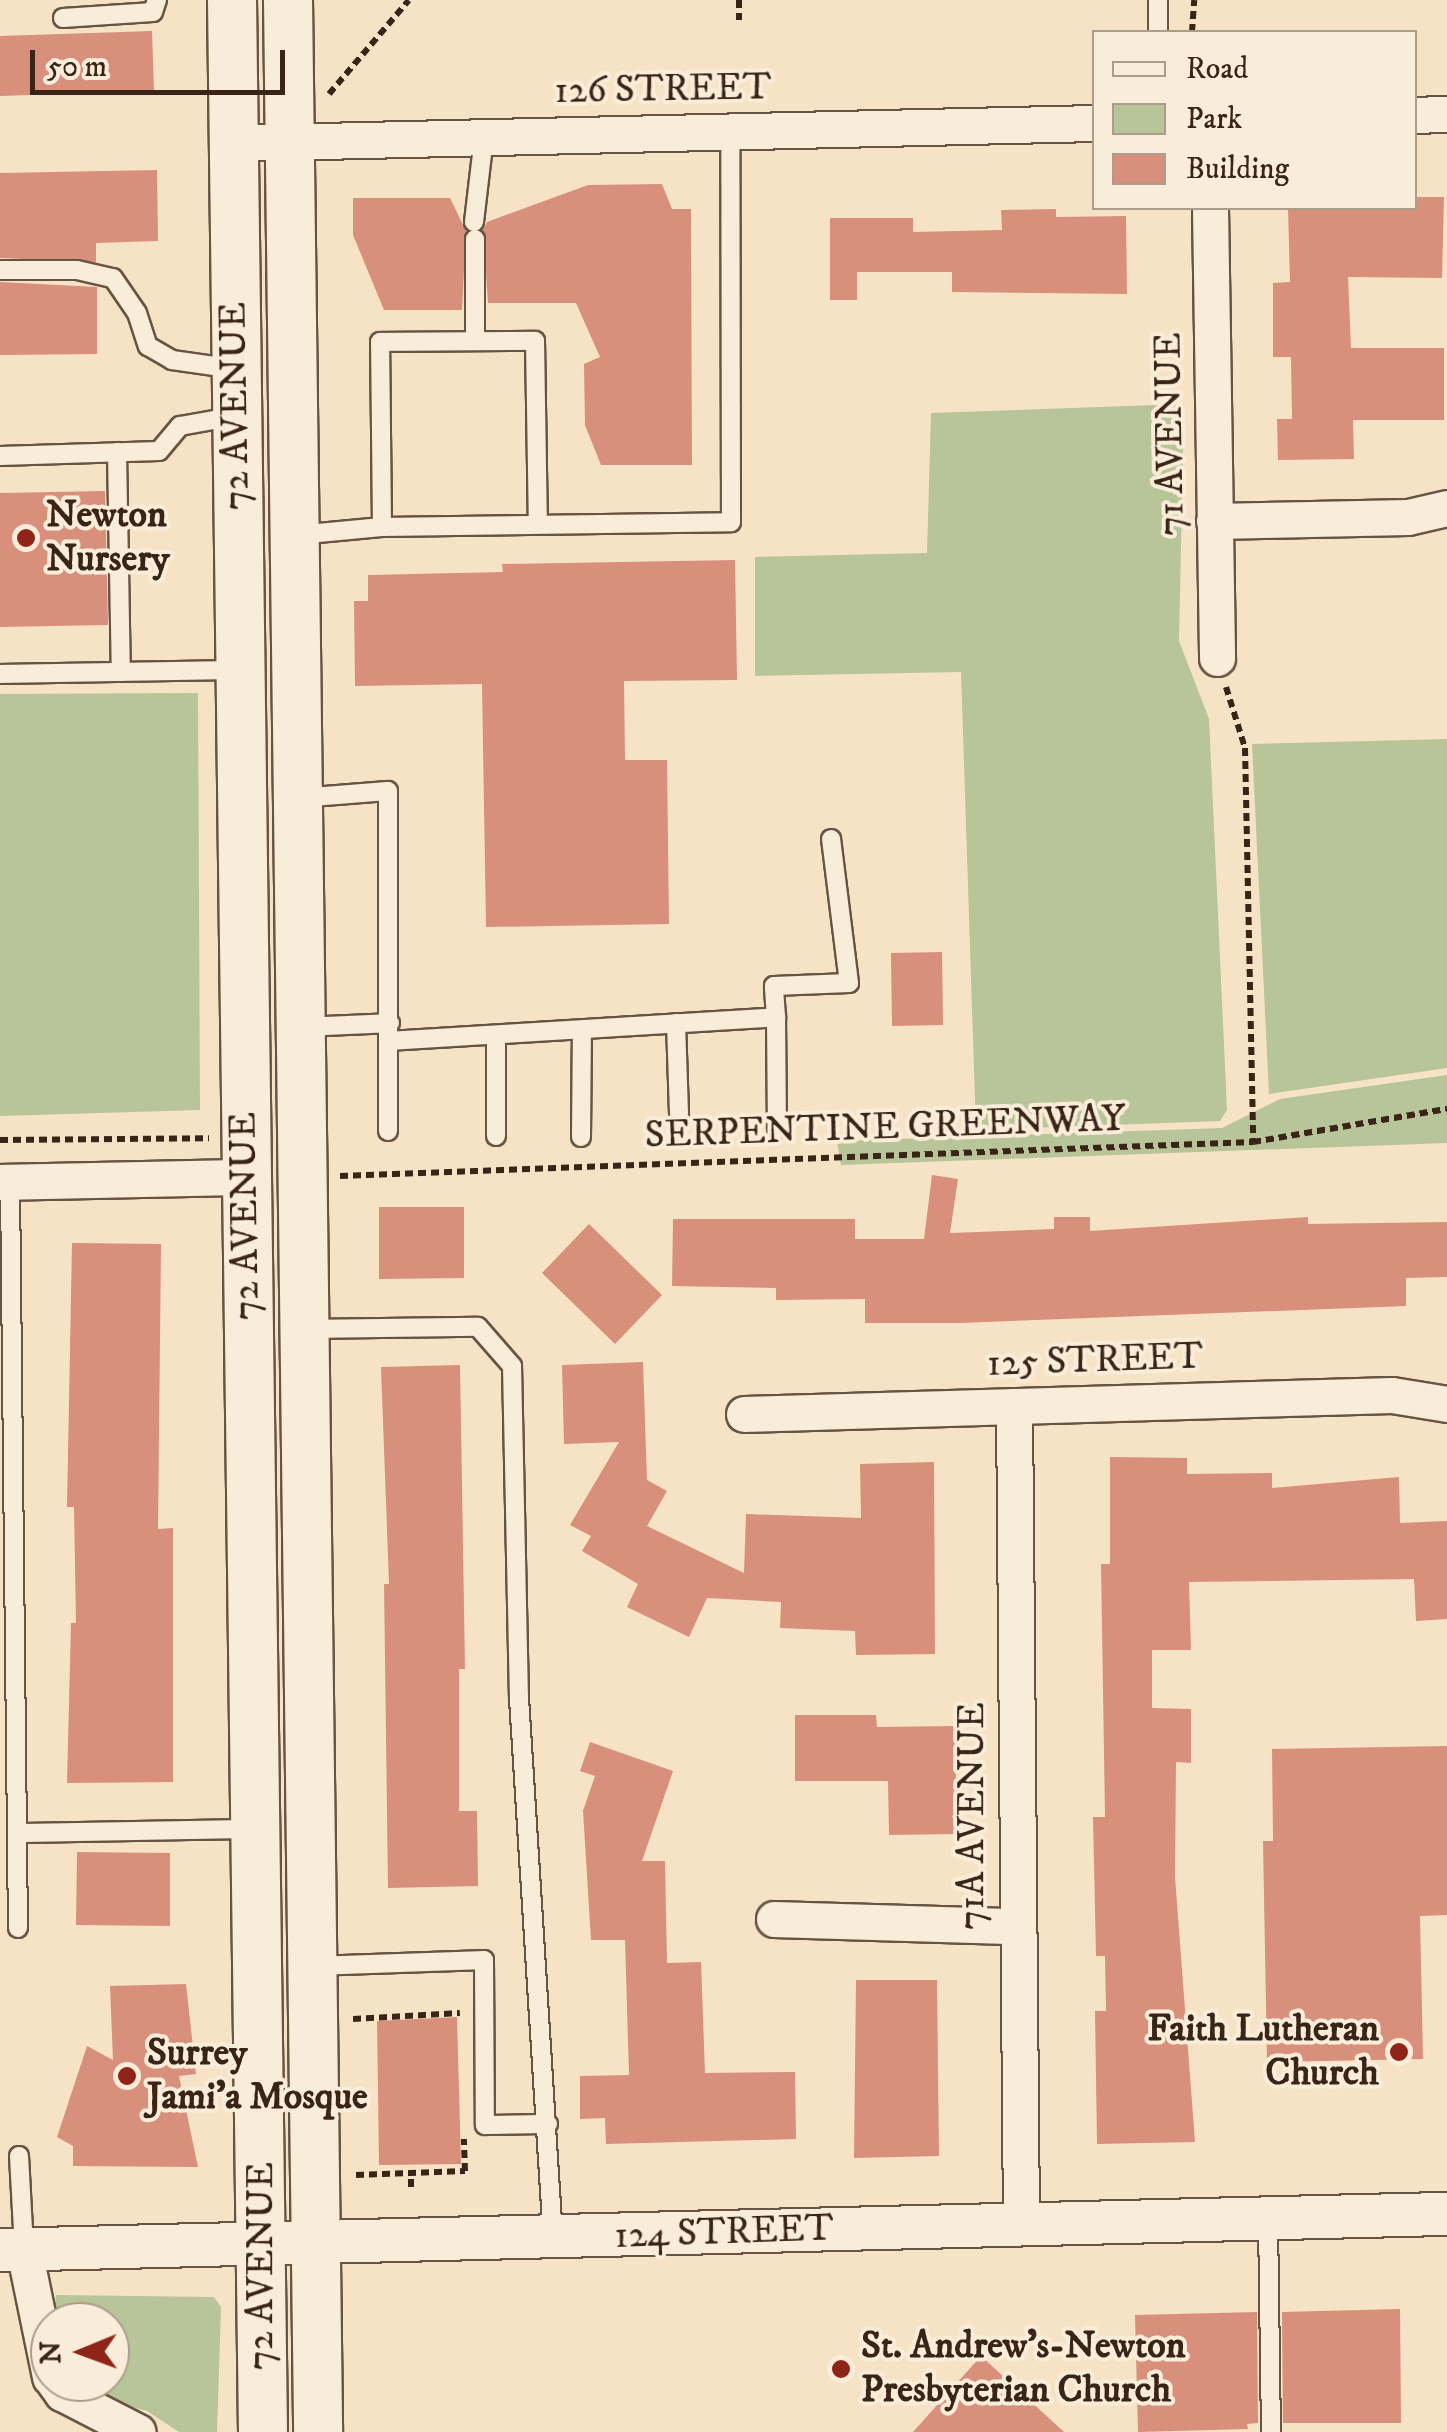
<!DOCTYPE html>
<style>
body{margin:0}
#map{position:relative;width:1447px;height:2432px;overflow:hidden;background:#f6e3c5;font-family:"IM FELL DW Pica",serif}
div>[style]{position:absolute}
.green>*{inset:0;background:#b7c598}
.building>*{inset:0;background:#d88f7c}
.path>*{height:6px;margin-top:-3px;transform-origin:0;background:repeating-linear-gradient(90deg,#392417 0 8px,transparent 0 13px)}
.roads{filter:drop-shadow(2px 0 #685442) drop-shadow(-2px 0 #685442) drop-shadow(0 2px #685442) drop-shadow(0 -2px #685442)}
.service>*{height:18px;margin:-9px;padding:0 9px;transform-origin:9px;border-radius:9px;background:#f9edd9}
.minor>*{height:35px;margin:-17.5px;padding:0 17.5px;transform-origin:17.5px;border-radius:17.5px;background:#f9edd9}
.tertiary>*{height:42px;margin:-21px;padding:0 21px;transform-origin:21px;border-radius:21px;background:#f9edd9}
.secondary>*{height:48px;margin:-24px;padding:0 24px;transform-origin:24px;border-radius:24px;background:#f9edd9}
.dots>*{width:28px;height:28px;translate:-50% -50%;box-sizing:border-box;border:5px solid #f9edd9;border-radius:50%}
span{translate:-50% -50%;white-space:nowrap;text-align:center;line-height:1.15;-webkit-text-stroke:8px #f9edd9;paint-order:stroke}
.street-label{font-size:38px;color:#392417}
.poi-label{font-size:38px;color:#392417;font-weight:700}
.left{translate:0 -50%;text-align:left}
.right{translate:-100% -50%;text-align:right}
.legend{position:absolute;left:1092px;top:30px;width:325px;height:180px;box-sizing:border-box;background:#f9edd9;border:2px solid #ac9d8b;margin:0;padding:12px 18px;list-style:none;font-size:30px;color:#392417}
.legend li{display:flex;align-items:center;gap:20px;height:50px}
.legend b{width:50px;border:2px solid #ac9d8b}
.north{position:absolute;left:30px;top:2302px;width:100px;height:100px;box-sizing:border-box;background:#f9edd9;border:2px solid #ac9d8b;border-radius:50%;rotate:269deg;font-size:28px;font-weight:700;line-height:40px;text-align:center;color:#392417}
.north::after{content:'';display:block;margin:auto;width:35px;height:45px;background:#8f2418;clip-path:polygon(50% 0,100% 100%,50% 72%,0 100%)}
.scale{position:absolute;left:30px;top:50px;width:255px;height:45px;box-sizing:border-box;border:5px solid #392417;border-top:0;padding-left:12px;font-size:30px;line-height:35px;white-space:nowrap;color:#392417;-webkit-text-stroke:8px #f9edd9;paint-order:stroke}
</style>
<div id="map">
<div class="green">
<i style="clip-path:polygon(1184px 404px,1179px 641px,1209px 719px,1227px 1110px,1220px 1121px,976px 1130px,961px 672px,755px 676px,755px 557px,927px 553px,931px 413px)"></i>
<i style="clip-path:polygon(198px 693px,200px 1110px,0 1116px,0 694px)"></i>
<i style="clip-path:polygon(1447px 739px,1447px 1068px,1269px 1094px,1252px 744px)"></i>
<i style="clip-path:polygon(1447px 1075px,1447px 1143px,841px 1165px,837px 1141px,1222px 1128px,1280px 1099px)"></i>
<i style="clip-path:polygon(56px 2295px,214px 2297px,221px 2307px,217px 2432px,179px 2432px,147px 2411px,85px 2395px,76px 2382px,110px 2382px,110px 2322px,54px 2322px)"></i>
</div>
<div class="building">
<i style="clip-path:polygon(152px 31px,154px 91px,0 96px,0 36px)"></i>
<i style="clip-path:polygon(157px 170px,158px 241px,96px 243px,96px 262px,0 258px,0 173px)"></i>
<i style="clip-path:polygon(662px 184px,672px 209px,691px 209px,692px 465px,601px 465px,585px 425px,584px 364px,600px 357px,576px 303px,488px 303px,483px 230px,487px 222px,588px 185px)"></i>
<i style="clip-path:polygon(1414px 197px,1444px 197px,1442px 278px,1348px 277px,1351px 348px,1444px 348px,1444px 420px,1353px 420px,1354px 459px,1278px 460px,1277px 419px,1292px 419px,1291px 357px,1273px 357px,1273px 283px,1290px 282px,1288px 208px,1414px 208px)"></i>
<i style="clip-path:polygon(353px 198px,450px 198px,466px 231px,462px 310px,384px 310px,353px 235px)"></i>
<i style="clip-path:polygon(1056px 209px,1056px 217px,1126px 216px,1127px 294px,952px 292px,952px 272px,857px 272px,857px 300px,830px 300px,830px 218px,913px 218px,913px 232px,1002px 230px,1001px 210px)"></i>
<i style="clip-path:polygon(0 282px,97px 287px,97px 354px,0 355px)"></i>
<i style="clip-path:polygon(105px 491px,108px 625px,0 627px,0 493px)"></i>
<i style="clip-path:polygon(735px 560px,737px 680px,624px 681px,625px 760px,667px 760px,669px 924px,486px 927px,482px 684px,355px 686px,354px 601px,368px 601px,368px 575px,503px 572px,502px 564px)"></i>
<i style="clip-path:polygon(942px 952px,943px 1025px,892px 1026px,891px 953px)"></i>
<i style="clip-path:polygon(932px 1175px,958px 1179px,950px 1233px,1054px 1229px,1054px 1217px,1090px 1217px,1090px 1231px,1308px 1217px,1308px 1224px,1447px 1222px,1447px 1277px,1406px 1278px,1406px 1306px,959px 1323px,865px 1323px,865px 1299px,776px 1300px,776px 1288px,672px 1286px,673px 1219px,855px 1219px,855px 1239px,924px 1239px)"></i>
<i style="clip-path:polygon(379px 1207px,464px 1207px,464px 1278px,379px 1279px)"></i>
<i style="clip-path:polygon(589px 1224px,662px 1295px,615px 1344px,542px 1273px)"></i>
<i style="clip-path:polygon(72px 1243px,161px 1244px,158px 1529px,173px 1528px,173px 1782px,67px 1783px,71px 1623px,76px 1623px,74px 1507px,67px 1507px)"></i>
<i style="clip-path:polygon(643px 1362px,647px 1480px,667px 1491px,647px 1526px,744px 1573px,746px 1514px,861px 1518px,860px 1464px,934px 1462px,935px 1654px,856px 1655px,855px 1631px,780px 1628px,781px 1602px,707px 1598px,689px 1637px,627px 1607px,638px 1584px,582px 1551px,591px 1536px,570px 1525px,619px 1442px,564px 1444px,562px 1365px)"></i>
<i style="clip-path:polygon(460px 1365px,465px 1669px,459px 1669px,459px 1811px,477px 1811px,478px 1886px,388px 1888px,384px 1584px,389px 1584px,381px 1367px)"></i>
<i style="clip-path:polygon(1110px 1457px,1187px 1458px,1187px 1474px,1272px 1473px,1272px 1488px,1399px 1477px,1400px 1523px,1447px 1521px,1447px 1619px,1416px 1621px,1414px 1579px,1189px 1582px,1191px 1650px,1152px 1650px,1152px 1708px,1191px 1709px,1191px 1763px,1176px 1762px,1175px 1877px,1195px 2142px,1097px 2144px,1095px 2011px,1106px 2011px,1105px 1956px,1096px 1956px,1093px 1817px,1105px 1817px,1101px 1564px,1110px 1564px)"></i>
<i style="clip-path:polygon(795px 1715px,876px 1715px,877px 1727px,955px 1726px,957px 1834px,889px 1835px,888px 1781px,795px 1781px)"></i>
<i style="clip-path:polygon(590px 1742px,673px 1771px,642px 1861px,665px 1861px,667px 1963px,701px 1962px,705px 2073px,795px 2072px,796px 2139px,606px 2144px,605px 2118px,580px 2119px,580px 2076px,629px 2075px,625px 1940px,591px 1940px,583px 1811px,595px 1776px,580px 1771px)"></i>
<i style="clip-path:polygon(1447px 1746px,1447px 1915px,1420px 1916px,1423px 2059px,1267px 2062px,1263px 1841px,1273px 1841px,1272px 1749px)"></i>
<i style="clip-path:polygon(77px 1852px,170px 1853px,170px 1926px,76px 1925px)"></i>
<i style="clip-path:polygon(856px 1980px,937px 1980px,939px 2156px,854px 2158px)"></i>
<i style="clip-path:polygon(186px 1984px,196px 2074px,179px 2076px,198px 2167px,73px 2166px,73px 2146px,57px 2137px,87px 2046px,113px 2060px,110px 1986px)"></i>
<i style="clip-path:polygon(457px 2017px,461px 2164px,379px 2165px,377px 2021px)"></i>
<i style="clip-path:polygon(1400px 2309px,1401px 2423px,1283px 2423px,1282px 2312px)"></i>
<i style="clip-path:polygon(1257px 2312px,1258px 2423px,1247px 2424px,1248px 2429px,1138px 2432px,1135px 2315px)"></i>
<i style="clip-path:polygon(981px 2356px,1064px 2432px,913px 2432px)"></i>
</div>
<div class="path">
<i style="left:739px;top:0;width:20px;rotate:90deg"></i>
<i style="left:1192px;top:32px;width:32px;rotate:-86deg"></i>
<i style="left:329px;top:94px;width:123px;rotate:-49.6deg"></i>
<i style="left:1226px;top:687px;width:64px;rotate:72.7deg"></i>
<i style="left:1245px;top:748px;width:394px;rotate:88.8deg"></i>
<i style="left:0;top:1140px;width:209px;rotate:-0.5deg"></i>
<i style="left:340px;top:1176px;width:914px;rotate:-2.13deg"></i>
<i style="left:1253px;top:1142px;width:197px;rotate:-9.7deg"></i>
<i style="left:353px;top:2019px;width:107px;rotate:-3.2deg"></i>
<i style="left:356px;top:2175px;width:109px;rotate:-2.1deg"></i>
<i style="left:465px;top:2171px;width:32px;rotate:-92deg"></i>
<i style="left:411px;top:2187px;width:14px;rotate:-90deg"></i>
</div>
<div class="roads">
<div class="service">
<i style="left:1158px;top:0;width:32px;rotate:90deg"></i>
<i style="left:63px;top:18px;width:90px;rotate:-3.8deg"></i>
<i style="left:153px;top:12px;width:13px;rotate:-72deg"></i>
<i style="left:474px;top:222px;width:86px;rotate:-83.3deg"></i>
<i style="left:475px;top:239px;width:102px;rotate:90deg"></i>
<i style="left:0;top:270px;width:77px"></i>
<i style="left:77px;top:270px;width:37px;rotate:13deg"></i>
<i style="left:113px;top:278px;width:42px;rotate:55.6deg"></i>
<i style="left:137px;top:313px;width:35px;rotate:72deg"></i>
<i style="left:148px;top:346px;width:28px;rotate:30deg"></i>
<i style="left:172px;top:360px;width:64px;rotate:8.1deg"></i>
<i style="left:117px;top:452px;width:220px;rotate:89deg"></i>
<i style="left:0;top:456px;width:159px;rotate:-1.8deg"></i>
<i style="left:159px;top:451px;width:33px;rotate:-50deg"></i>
<i style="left:180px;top:426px;width:57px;rotate:-10.1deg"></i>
<i style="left:382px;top:527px;width:185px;rotate:-90.6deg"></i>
<i style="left:380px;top:342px;width:155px;rotate:-0.4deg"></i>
<i style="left:535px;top:341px;width:182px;rotate:89.1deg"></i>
<i style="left:297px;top:535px;width:85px;rotate:-5.4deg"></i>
<i style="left:382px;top:527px;width:349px;rotate:-0.8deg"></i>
<i style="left:731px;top:522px;width:391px;rotate:-90.1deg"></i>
<i style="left:0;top:674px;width:239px;rotate:-1deg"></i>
<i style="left:299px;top:798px;width:89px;rotate:-4.5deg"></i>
<i style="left:388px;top:791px;width:340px;rotate:90deg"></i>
<i style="left:776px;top:1017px;width:112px;rotate:89.5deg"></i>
<i style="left:676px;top:1023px;width:91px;rotate:88.1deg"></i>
<i style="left:300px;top:1027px;width:90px;rotate:-2.5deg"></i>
<i style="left:496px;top:1035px;width:101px;rotate:90deg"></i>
<i style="left:389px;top:1041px;width:388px;rotate:-3.5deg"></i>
<i style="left:776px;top:1017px;width:31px;rotate:-94deg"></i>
<i style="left:774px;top:986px;width:75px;rotate:-2.3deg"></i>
<i style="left:849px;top:983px;width:145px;rotate:-97.1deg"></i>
<i style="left:581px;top:1137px;width:107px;rotate:-89.5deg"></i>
<i style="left:10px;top:1182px;width:746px;rotate:89.39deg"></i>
<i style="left:304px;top:1329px;width:174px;rotate:-0.7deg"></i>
<i style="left:478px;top:1327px;width:52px;rotate:48.9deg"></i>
<i style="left:512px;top:1366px;width:332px;rotate:88.8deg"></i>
<i style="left:519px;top:1698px;width:541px;rotate:86.4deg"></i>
<i style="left:18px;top:1833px;width:233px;rotate:-1deg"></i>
<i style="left:315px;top:1966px;width:169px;rotate:-2deg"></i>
<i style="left:484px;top:1960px;width:165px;rotate:89.7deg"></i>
<i style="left:485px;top:2125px;width:63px;rotate:-0.9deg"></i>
<i style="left:19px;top:2156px;width:93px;rotate:86.9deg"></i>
<i style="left:1268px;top:2219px;width:213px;rotate:89.2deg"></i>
</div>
<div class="minor">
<i style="left:1414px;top:115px;width:33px;rotate:-2deg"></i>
<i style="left:234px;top:143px;width:860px;rotate:-1.33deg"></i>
<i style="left:1210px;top:208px;width:450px;rotate:89.1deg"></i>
<i style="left:1214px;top:521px;width:194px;rotate:-1.2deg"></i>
<i style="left:1408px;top:517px;width:40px;rotate:-13deg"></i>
<i style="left:0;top:1182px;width:245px;rotate:-1.2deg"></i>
<i style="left:1014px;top:1406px;width:819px;rotate:89.51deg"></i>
<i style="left:744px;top:1414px;width:648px;rotate:-1.68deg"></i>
<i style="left:1392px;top:1395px;width:56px;rotate:9.3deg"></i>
<i style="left:774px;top:1919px;width:241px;rotate:1.7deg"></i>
<i style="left:24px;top:2250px;width:130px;rotate:78.4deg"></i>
<i style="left:54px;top:2382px;width:14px;rotate:54deg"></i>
<i style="left:62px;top:2393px;width:85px;rotate:27.2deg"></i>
</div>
<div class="tertiary">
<i style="left:0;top:2250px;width:1447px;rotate:-1.43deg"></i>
</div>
<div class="secondary">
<i style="left:232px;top:0;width:2432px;rotate:89.27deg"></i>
<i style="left:288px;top:0;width:2432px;rotate:89.29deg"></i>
</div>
</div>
<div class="dots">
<i style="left:26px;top:538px;background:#8f2418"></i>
<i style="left:1399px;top:2052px;background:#8f2418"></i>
<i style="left:127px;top:2076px;background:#8f2418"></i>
<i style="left:841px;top:2369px;background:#8f2418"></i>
</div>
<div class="street-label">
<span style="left:663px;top:90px;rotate:-1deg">126 STREET</span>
<span style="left:236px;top:406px;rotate:-91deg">72 AVENUE</span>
<span style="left:1171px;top:434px;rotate:-91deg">71 AVENUE</span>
<span style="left:885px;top:1128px;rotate:-2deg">SERPENTINE GREENWAY</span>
<span style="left:246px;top:1216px;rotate:-91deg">72 AVENUE</span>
<span style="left:1095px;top:1361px;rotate:-2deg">125 STREET</span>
<span style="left:973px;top:1816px;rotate:-90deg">71A AVENUE</span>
<span style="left:724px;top:2233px;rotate:-2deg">124 STREET</span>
<span style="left:262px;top:2266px;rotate:-90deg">72 AVENUE</span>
</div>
<div class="poi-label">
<span class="left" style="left:46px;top:538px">Newton<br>Nursery</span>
<span class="right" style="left:1379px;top:2052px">Faith Lutheran<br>Church</span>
<span class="left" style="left:147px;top:2076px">Surrey<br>Jami'a Mosque</span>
<span class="left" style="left:861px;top:2369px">St. Andrew's-Newton<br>Presbyterian Church</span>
</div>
<ul class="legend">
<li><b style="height:12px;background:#f9edd9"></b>Road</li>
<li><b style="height:28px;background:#b7c598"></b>Park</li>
<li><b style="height:28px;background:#d88f7c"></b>Building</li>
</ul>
<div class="north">N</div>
<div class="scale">50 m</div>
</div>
